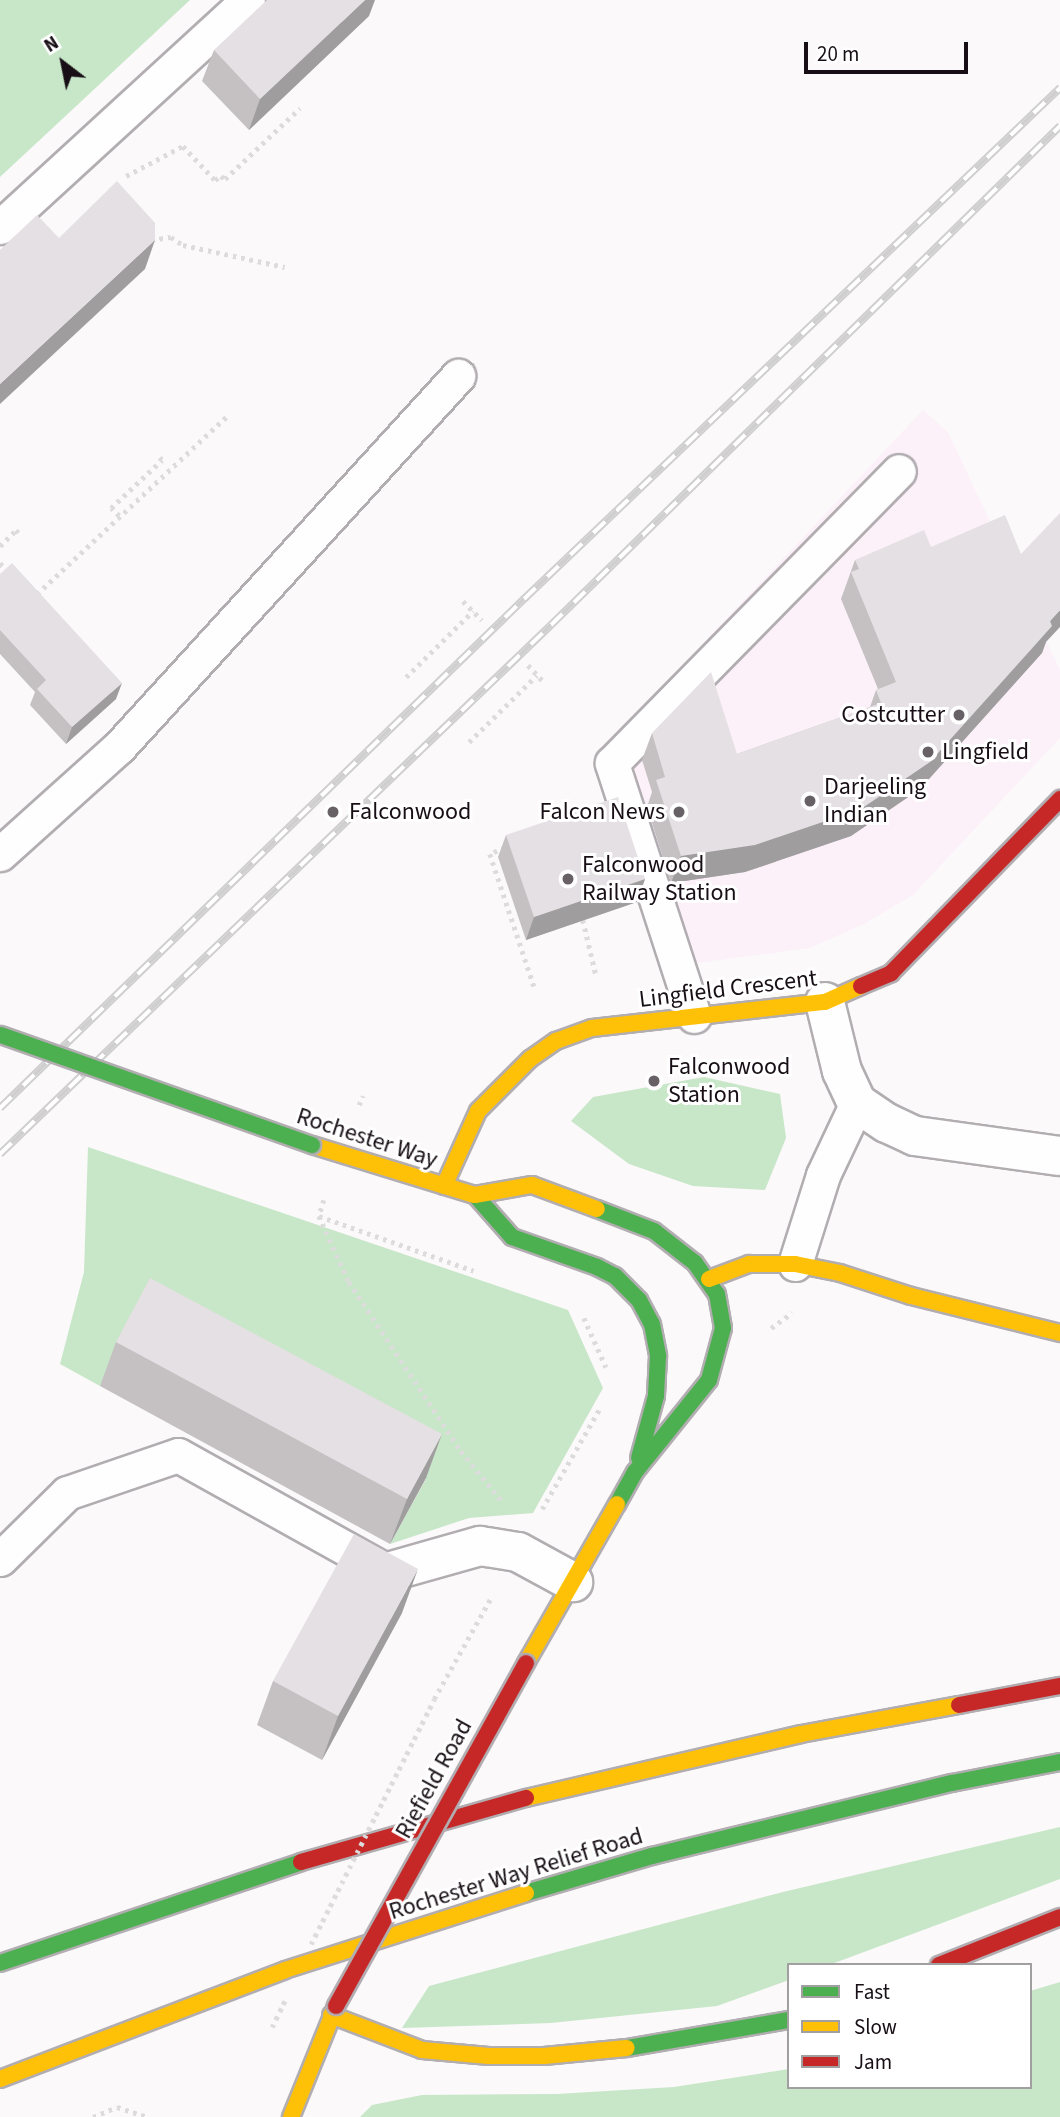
<!DOCTYPE html>
<style>
body{margin:0}
#map{position:relative;width:1060px;height:2117px;overflow:hidden;background:#fbf9fa;font-family:"Source Sans 3",sans-serif}
div>[style]{position:absolute}
.built>*{inset:0;background:#fcf1f9}
.green>*{inset:0;background:#c8e6c8}
.path>*{height:4.5px;margin-top:-2.25px;transform-origin:0;background:repeating-linear-gradient(90deg,#dddcdd 0 3.5px,transparent 0 8.5px)}
.roads{filter:drop-shadow(2px 0 #b2adb1) drop-shadow(-2px 0 #b2adb1) drop-shadow(0 2px #b2adb1) drop-shadow(0 -2px #b2adb1)}
.lane>*{height:33px;margin:-16.5px;padding:0 16.5px;transform-origin:16.5px;border-radius:16.5px;background:#fefefe}
.street>*{height:38px;margin:-19px;padding:0 19px;transform-origin:19px;border-radius:19px;background:#fefefe}
.fast>*{height:16px;margin:-8px;padding:0 8px;transform-origin:8px;border-radius:8px;background:#4caf50}
.slow>*{height:16px;margin:-8px;padding:0 8px;transform-origin:8px;border-radius:8px;background:#ffc107}
.jam>*{height:16px;margin:-8px;padding:0 8px;transform-origin:8px;border-radius:8px;background:#c62828}
.rail>*{height:8px;margin-top:-4px;transform-origin:0;background:repeating-linear-gradient(90deg,#fff 0 16px,#d0cfd0 0 32px);box-sizing:border-box;border-block:2px solid #d0cfd0}
.path-bridge>*{height:4.5px;margin-top:-2.25px;transform-origin:0;background:repeating-linear-gradient(90deg,#dddcdd 0 3.5px,transparent 0 8.5px)}
.bridges{filter:drop-shadow(2px 0 #b2adb1) drop-shadow(-2px 0 #b2adb1) drop-shadow(0 2px #b2adb1) drop-shadow(0 -2px #b2adb1)}
.fast-bridge>*{height:16px;margin:-8px;padding:0 8px;transform-origin:8px;border-radius:8px;background:#4caf50}
.jam-bridge>*{height:16px;margin:-8px;padding:0 8px;transform-origin:8px;border-radius:8px;background:#c62828}
.wall>*{inset:0;background:#c5c1c3}
.shaded-wall>*{inset:0;background:#a09d9f}
.building>*{inset:0;background:#e5e0e3}
.dots>*{width:19px;height:19px;translate:-50% -50%;box-sizing:border-box;border:4px solid #fff;border-radius:50%}
span{translate:-50% -50%;white-space:nowrap;text-align:center;line-height:1.15;-webkit-text-stroke:6px #fff;paint-order:stroke}
.poi-label{font-size:24px;color:#170f15}
.right{translate:-100% -50%;text-align:right}
.left{translate:0 -50%;text-align:left}
.street-label{font-size:24px;color:#170f15}
.legend{position:absolute;left:787px;top:1963px;width:245px;height:126px;box-sizing:border-box;background:#fff;border:2px solid #a29fa1;margin:0;padding:9px 12px;list-style:none;font-size:21px;color:#170f15}
.legend li{display:flex;align-items:center;gap:14px;height:35px}
.legend b{width:35px;border:2px solid #a29fa1}
.north{position:absolute;left:28px;top:28px;width:70px;height:70px;-webkit-text-stroke:5px #fff;paint-order:stroke;rotate:328deg;font-size:19px;font-weight:700;line-height:28px;text-align:center;color:#170f15}
.north::after{content:'';display:block;margin:auto;width:24px;height:32px;background:#170f15;clip-path:polygon(50% 0,100% 100%,50% 72%,0 100%)}
.scale{position:absolute;left:804px;top:42px;width:164px;height:32px;box-sizing:border-box;border:4px solid #170f15;border-top:0;padding-left:9px;font-size:21px;line-height:24px;white-space:nowrap;color:#170f15;-webkit-text-stroke:5px #fff;paint-order:stroke}
</style>
<div id="map">
<div class="built">
<i style="clip-path:polygon(923px 410px,948px 432px,1060px 670px,1060px 738px,913px 895px,864px 924px,810px 948px,667px 967px,597px 756px)"></i>
</div>
<div class="green">
<i style="clip-path:polygon(0 0,190px 0,0 177px)"></i>
<i style="clip-path:polygon(704px 1077px,780px 1094px,786px 1138px,765px 1190px,693px 1186px,629px 1164px,571px 1121px,593px 1097px)"></i>
<i style="clip-path:polygon(88px 1147px,568px 1310px,603px 1388px,533px 1513px,469px 1518px,390px 1544px,426px 1479px,134px 1323px,100px 1386px,60px 1364px,84px 1272px)"></i>
<i style="clip-path:polygon(1060px 1827px,1060px 1879px,829px 1965px,789px 1965px,789px 1980px,717px 2006px,551px 2023px,402px 2028px,429px 1986px,783px 1892px)"></i>
<i style="clip-path:polygon(1060px 1982px,1060px 2117px,360px 2117px,372px 2105px,422px 2095px,557px 2094px,674px 2087px,789px 2069px,789px 2087px,1030px 2087px,1030px 1991px)"></i>
</div>
<div class="path">
<i style="left:126px;top:176px;width:64px;rotate:-27.8deg"></i>
<i style="left:183px;top:146px;width:47px;rotate:46.7deg"></i>
<i style="left:215px;top:180px;width:7px;rotate:-34deg"></i>
<i style="left:221px;top:176px;width:5px;rotate:37deg"></i>
<i style="left:225px;top:179px;width:103px;rotate:-43.4deg"></i>
<i style="left:151px;top:240px;width:20px;rotate:-9deg"></i>
<i style="left:171px;top:237px;width:14px;rotate:34deg"></i>
<i style="left:183px;top:245px;width:104px;rotate:12.2deg"></i>
<i style="left:119px;top:516px;width:11px;rotate:-135deg"></i>
<i style="left:111px;top:508px;width:70px;rotate:-43.3deg"></i>
<i style="left:162px;top:460px;width:6px;rotate:-141deg"></i>
<i style="left:0;top:546px;width:23px;rotate:-45deg"></i>
<i style="left:16px;top:530px;width:8px;rotate:50deg"></i>
<i style="left:0;top:563px;width:13px;rotate:45deg"></i>
<i style="left:37px;top:594px;width:262px;rotate:-43.1deg"></i>
<i style="left:463px;top:601px;width:27px;rotate:45deg"></i>
<i style="left:528px;top:665px;width:23px;rotate:47deg"></i>
<i style="left:406px;top:677px;width:94px;rotate:-44.6deg"></i>
<i style="left:469px;top:742px;width:95px;rotate:-44.6deg"></i>
<i style="left:505px;top:848px;width:16px;rotate:158deg"></i>
<i style="left:490px;top:854px;width:142px;rotate:71.6deg"></i>
<i style="left:583px;top:920px;width:57px;rotate:76.7deg"></i>
<i style="left:359px;top:1105px;width:10px;rotate:-66deg"></i>
<i style="left:324px;top:1200px;width:17px;rotate:107deg"></i>
<i style="left:319px;top:1216px;width:72px;rotate:65.6deg"></i>
<i style="left:349px;top:1282px;width:203px;rotate:56.5deg"></i>
<i style="left:461px;top:1451px;width:63px;rotate:50.8deg"></i>
<i style="left:319px;top:1216px;width:164px;rotate:19.5deg"></i>
<i style="left:584px;top:1318px;width:54px;rotate:65.8deg"></i>
<i style="left:771px;top:1328px;width:26px;rotate:-36deg"></i>
<i style="left:542px;top:1509px;width:116px;rotate:-60.1deg"></i>
<i style="left:434px;top:1699px;width:118px;rotate:-60.6deg"></i>
<i style="left:93px;top:2117px;width:26px;rotate:-23deg"></i>
<i style="left:117px;top:2107px;width:32px;rotate:18deg"></i>
</div>
<div class="roads">
<div class="lane">
<i style="left:0;top:227px;width:336px;rotate:-42.5deg"></i>
<i style="left:0;top:854px;width:160px;rotate:-42deg"></i>
<i style="left:119px;top:747px;width:503px;rotate:-47.58deg"></i>
<i style="left:694px;top:1016px;width:266px;rotate:-108deg"></i>
<i style="left:612px;top:763px;width:409px;rotate:-45.5deg"></i>
<i style="left:795px;top:1264px;width:93px;rotate:-72.5deg"></i>
<i style="left:823px;top:1175px;width:80px;rotate:-64.7deg"></i>
<i style="left:0;top:1559px;width:94px;rotate:-44.6deg"></i>
<i style="left:67px;top:1493px;width:117px;rotate:-18.9deg"></i>
<i style="left:178px;top:1455px;width:238px;rotate:29.1deg"></i>
</div>
<div class="street">
<i style="left:825px;top:1002px;width:71px;rotate:76.2deg"></i>
<i style="left:842px;top:1071px;width:35px;rotate:65deg"></i>
<i style="left:857px;top:1103px;width:36px;rotate:34deg"></i>
<i style="left:887px;top:1123px;width:31px;rotate:25deg"></i>
<i style="left:915px;top:1136px;width:146px;rotate:7.9deg"></i>
<i style="left:388px;top:1572px;width:96px;rotate:-15.8deg"></i>
<i style="left:480px;top:1546px;width:38px;rotate:9deg"></i>
<i style="left:518px;top:1552px;width:63px;rotate:28.6deg"></i>
</div>
<div class="fast">
<i style="left:475px;top:1195px;width:56px;rotate:48.6deg"></i>
<i style="left:512px;top:1237px;width:90px;rotate:19.4deg"></i>
<i style="left:597px;top:1267px;width:20px;rotate:27deg"></i>
<i style="left:615px;top:1276px;width:34px;rotate:45deg"></i>
<i style="left:639px;top:1300px;width:27px;rotate:62deg"></i>
<i style="left:652px;top:1324px;width:33px;rotate:79deg"></i>
<i style="left:658px;top:1356px;width:40px;rotate:92.9deg"></i>
<i style="left:656px;top:1396px;width:64px;rotate:105.3deg"></i>
<i style="left:597px;top:1209px;width:61px;rotate:21.1deg"></i>
<i style="left:654px;top:1231px;width:52px;rotate:38deg"></i>
<i style="left:695px;top:1263px;width:38px;rotate:55deg"></i>
<i style="left:717px;top:1294px;width:35px;rotate:80deg"></i>
<i style="left:723px;top:1328px;width:54px;rotate:105.1deg"></i>
<i style="left:709px;top:1380px;width:118px;rotate:128.8deg"></i>
<i style="left:635px;top:1472px;width:37px;rotate:119deg"></i>
<i style="left:526px;top:1893px;width:131px;rotate:-16.4deg"></i>
<i style="left:652px;top:1856px;width:309px;rotate:-13.7deg"></i>
<i style="left:952px;top:1783px;width:110px;rotate:-11deg"></i>
<i style="left:0;top:1963px;width:317px;rotate:-18.5deg"></i>
<i style="left:627px;top:2048px;width:164px;rotate:-9.8deg"></i>
</div>
<div class="slow">
<i style="left:312px;top:1145px;width:170px;rotate:17.1deg"></i>
<i style="left:475px;top:1195px;width:58px;rotate:-10deg"></i>
<i style="left:532px;top:1185px;width:69px;rotate:20.3deg"></i>
<i style="left:444px;top:1186px;width:82px;rotate:-65.6deg"></i>
<i style="left:478px;top:1111px;width:74px;rotate:-45deg"></i>
<i style="left:530px;top:1059px;width:32px;rotate:-35deg"></i>
<i style="left:556px;top:1041px;width:38px;rotate:-20deg"></i>
<i style="left:592px;top:1028px;width:234px;rotate:-6.4deg"></i>
<i style="left:825px;top:1002px;width:39px;rotate:-24deg"></i>
<i style="left:709px;top:1279px;width:43px;rotate:-20.6deg"></i>
<i style="left:749px;top:1264px;width:46px"></i>
<i style="left:795px;top:1264px;width:46px;rotate:11.3deg"></i>
<i style="left:840px;top:1273px;width:75px;rotate:17.9deg"></i>
<i style="left:911px;top:1296px;width:154px;rotate:13.9deg"></i>
<i style="left:526px;top:1663px;width:183px;rotate:-60.2deg"></i>
<i style="left:526px;top:1798px;width:282px;rotate:-13.1deg"></i>
<i style="left:801px;top:1734px;width:161px;rotate:-10.4deg"></i>
<i style="left:331px;top:2015px;width:97px;rotate:21deg"></i>
<i style="left:422px;top:2050px;width:67px;rotate:5.1deg"></i>
<i style="left:489px;top:2056px;width:55px"></i>
<i style="left:544px;top:2056px;width:83px;rotate:-5.5deg"></i>
<i style="left:0;top:2079px;width:305px;rotate:-20.9deg"></i>
<i style="left:285px;top:1970px;width:253px;rotate:-17.7deg"></i>
<i style="left:291px;top:2117px;width:120px;rotate:-67.9deg"></i>
</div>
<div class="jam">
<i style="left:861px;top:986px;width:33px;rotate:-23deg"></i>
<i style="left:891px;top:973px;width:243px;rotate:-45.8deg"></i>
<i style="left:959px;top:1705px;width:103px;rotate:-10.7deg"></i>
<i style="left:301px;top:1862px;width:234px;rotate:-15.9deg"></i>
<i style="left:939px;top:1965px;width:130px;rotate:-21.6deg"></i>
</div>
</div>
<div class="rail">
<i style="left:0;top:1108px;width:731px;rotate:-44.17deg"></i>
<i style="left:524px;top:599px;width:741px;rotate:-43.63deg"></i>
<i style="left:0;top:1154px;width:764px;rotate:-43.83deg"></i>
<i style="left:551px;top:625px;width:713px;rotate:-44.43deg"></i>
</div>
<div class="path-bridge">
<i style="left:311px;top:1944px;width:274px;rotate:-63.3deg"></i>
<i style="left:272px;top:2027px;width:34px;rotate:-64deg"></i>
</div>
<div class="bridges">
<div class="fast-bridge">
<i style="left:1px;top:1035px;width:330px;rotate:19.5deg"></i>
</div>
<div class="jam-bridge">
<i style="left:336px;top:2006px;width:392px;rotate:-61deg"></i>
</div>
</div>
<div class="wall">
<i style="clip-path:polygon(369px 16px,249px 130px,202px 81px,214px 50px)"></i>
<i style="clip-path:polygon(931px 547px,1046px 642px,1042px 653px,920px 789px,851px 836px,745px 872px,671px 883px,647px 807px,652px 792px,642px 760px,652px 733px,737px 754px,870px 707px,876px 690px,878px 689px,841px 599px,855px 560px)"></i>
<i style="clip-path:polygon(0 574px,116px 699px,66px 744px,30px 705px,35px 692px,0 654px)"></i>
<i style="clip-path:polygon(506px 835px,645px 879px,637px 902px,526px 940px,498px 857px)"></i>
<i style="clip-path:polygon(116px 1342px,426px 1478px,390px 1544px,100px 1386px)"></i>
<i style="clip-path:polygon(402px 1613px,322px 1760px,257px 1725px,273px 1681px)"></i>
</div>
<div class="shaded-wall">
<i style="clip-path:polygon(365px 0,375px 0,369px 16px,249px 130px,260px 99px)"></i>
<i style="clip-path:polygon(155px 240px,145px 269px,0 404px,0 384px)"></i>
<i style="clip-path:polygon(1060px 610px,1060px 627px,1046px 642px,1042px 653px,920px 789px,851px 836px,745px 872px,671px 883px,681px 856px,1050px 621px)"></i>
<i style="clip-path:polygon(122px 683px,116px 699px,66px 744px,72px 727px)"></i>
<i style="clip-path:polygon(645px 879px,637px 902px,526px 940px,534px 917px)"></i>
<i style="clip-path:polygon(442px 1434px,426px 1478px,390px 1544px,407px 1499px)"></i>
<i style="clip-path:polygon(418px 1569px,402px 1613px,322px 1760px,338px 1716px)"></i>
</div>
<div class="building">
<i style="clip-path:polygon(267px 0,365px 0,260px 99px,214px 50px)"></i>
<i style="clip-path:polygon(117px 181px,155px 223px,155px 240px,0 384px,0 250px,37px 215px,59px 238px)"></i>
<i style="clip-path:polygon(1060px 513px,1060px 610px,1050px 621px,1052px 626px,930px 762px,861px 809px,755px 845px,681px 856px,656px 780px,665px 777px,652px 733px,711px 672px,737px 754px,881px 703px,876px 690px,896px 682px,851px 572px,859px 569px,855px 560px,924px 530px,931px 547px,1005px 515px,1021px 554px)"></i>
<i style="clip-path:polygon(12px 563px,122px 683px,72px 727px,37px 689px,46px 680px,0 630px,0 574px)"></i>
<i style="clip-path:polygon(618px 797px,645px 879px,534px 917px,506px 835px)"></i>
<i style="clip-path:polygon(150px 1278px,442px 1434px,407px 1499px,116px 1342px)"></i>
<i style="clip-path:polygon(354px 1534px,418px 1569px,338px 1716px,273px 1681px)"></i>
</div>
<div class="dots">
<i style="left:959px;top:715px;background:#676165"></i>
<i style="left:928px;top:752px;background:#676165"></i>
<i style="left:810px;top:801px;background:#676165"></i>
<i style="left:333px;top:812px;background:#676165"></i>
<i style="left:679px;top:812px;background:#676165"></i>
<i style="left:568px;top:879px;background:#676165"></i>
<i style="left:654px;top:1081px;background:#676165"></i>
</div>
<div class="poi-label">
<span class="right" style="left:945px;top:715px">Costcutter</span>
<span class="left" style="left:942px;top:752px">Lingfield</span>
<span class="left" style="left:824px;top:801px">Darjeeling<br>Indian</span>
<span class="left" style="left:349px;top:812px">Falconwood</span>
<span class="right" style="left:665px;top:812px">Falcon News</span>
<span class="left" style="left:582px;top:879px">Falconwood<br>Railway Station</span>
<span class="left" style="left:668px;top:1081px">Falconwood<br>Station</span>
</div>
<div class="street-label">
<span style="left:728px;top:989px;rotate:-7deg">Lingfield Crescent</span>
<span style="left:367px;top:1138px;rotate:18deg">Rochester Way</span>
<span style="left:434px;top:1779px;rotate:-61deg">Riefield Road</span>
<span style="left:516px;top:1874px;rotate:-17deg">Rochester Way Relief Road</span>
</div>
<ul class="legend">
<li><b style="height:9px;background:#4caf50"></b>Fast</li>
<li><b style="height:9px;background:#ffc107"></b>Slow</li>
<li><b style="height:9px;background:#c62828"></b>Jam</li>
</ul>
<div class="north">N</div>
<div class="scale">20 m</div>
</div>
